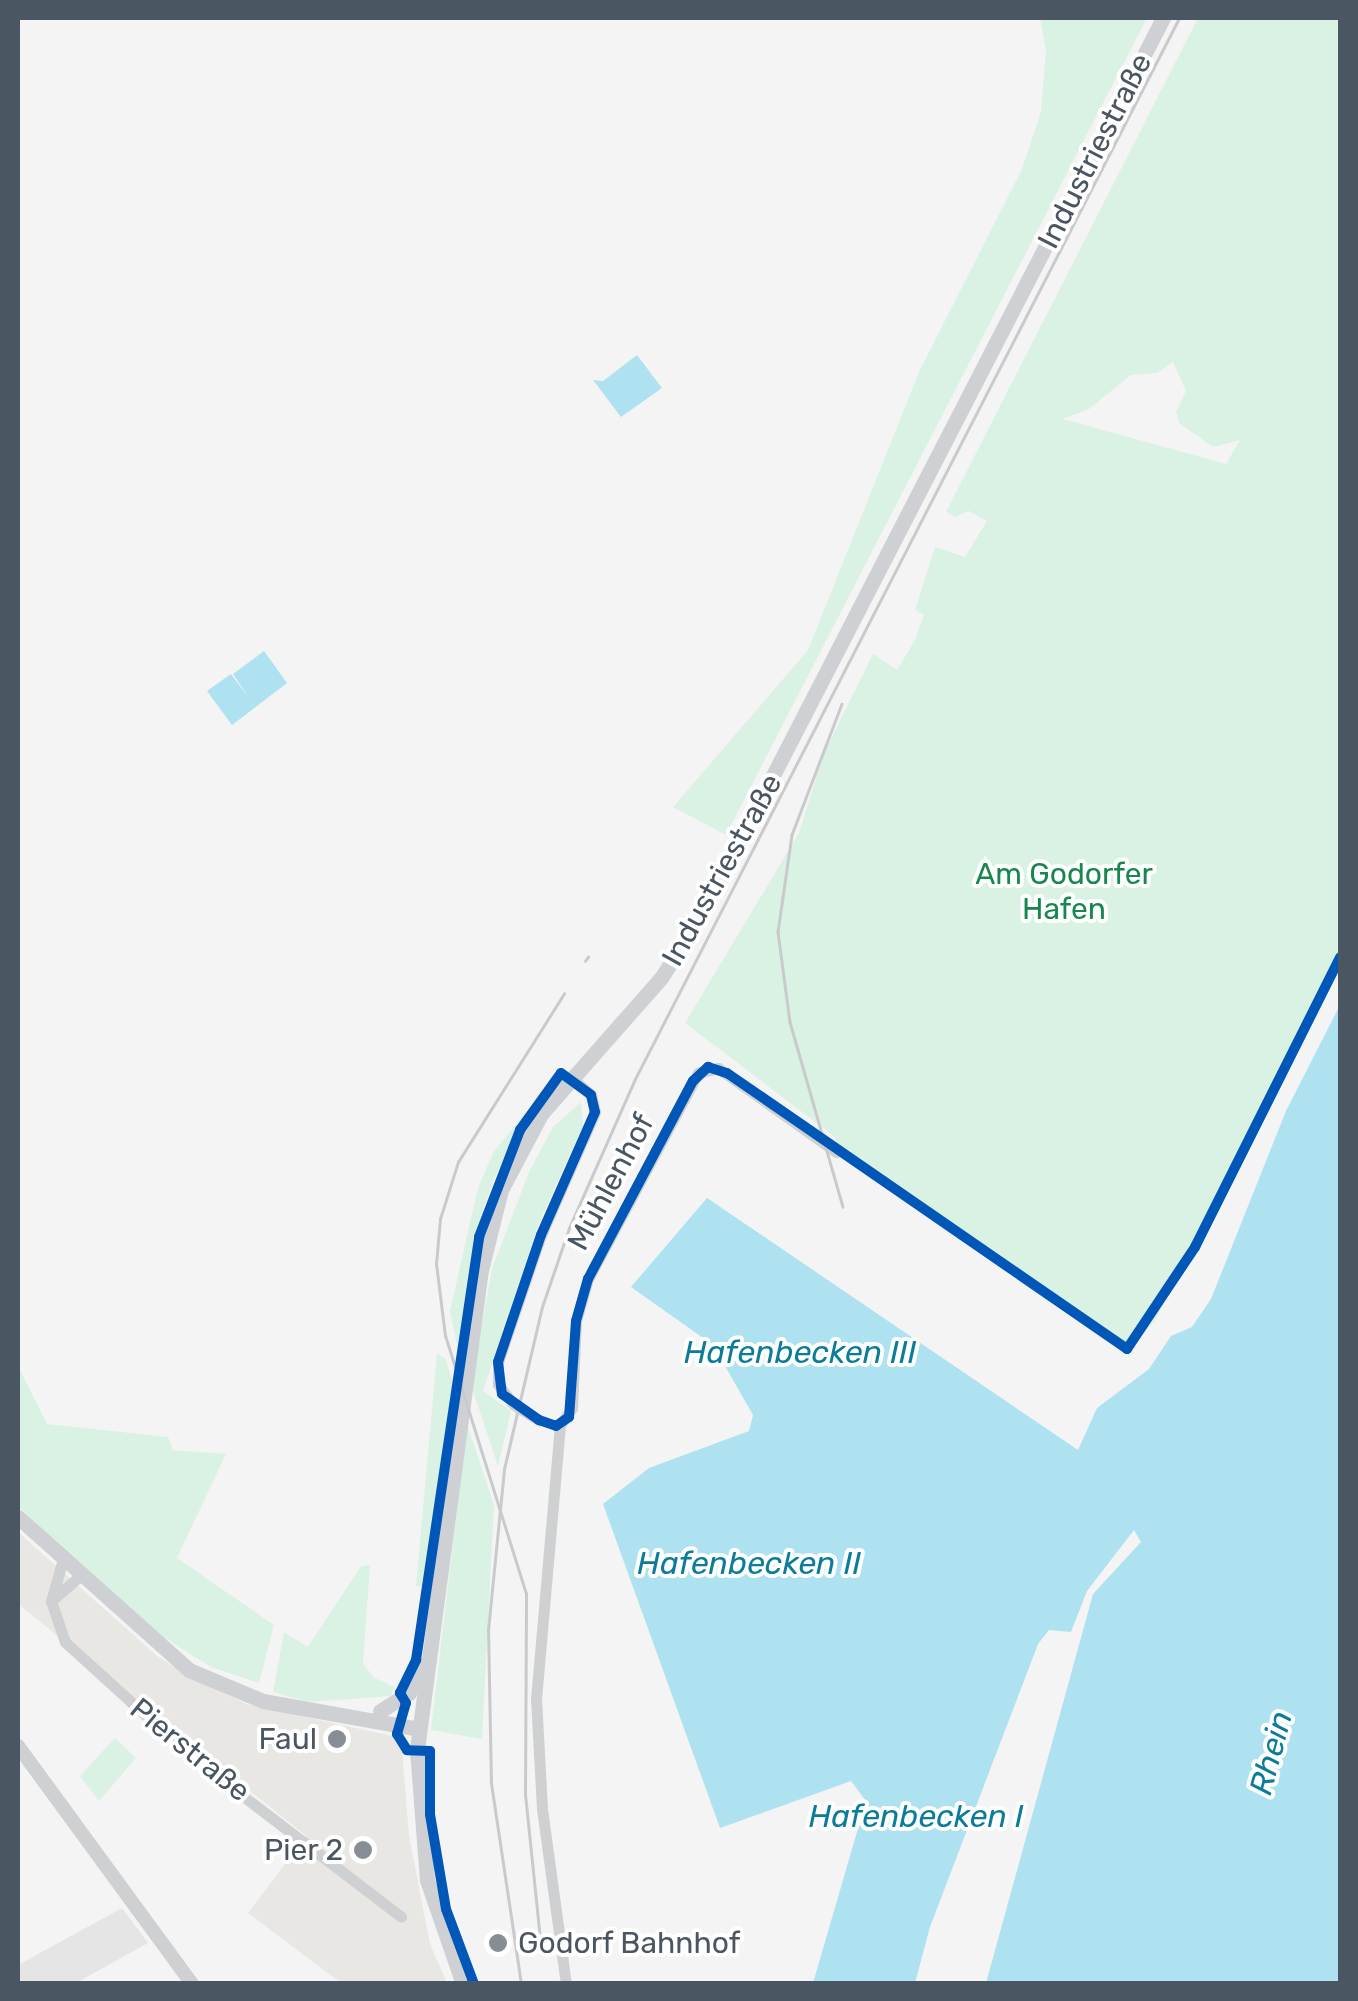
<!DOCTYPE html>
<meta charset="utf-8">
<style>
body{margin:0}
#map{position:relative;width:1358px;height:2001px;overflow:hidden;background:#f4f4f4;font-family:Rubik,sans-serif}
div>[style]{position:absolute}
.commercial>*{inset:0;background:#e8e7e3}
.education>*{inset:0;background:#e6e5e6}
.green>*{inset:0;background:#d9f2e3}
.water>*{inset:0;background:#aee2f0}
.minor>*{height:11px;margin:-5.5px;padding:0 5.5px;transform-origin:5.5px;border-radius:5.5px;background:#ced0d2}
.tertiary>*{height:14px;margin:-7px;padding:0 7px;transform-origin:7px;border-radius:7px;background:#ced0d2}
.secondary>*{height:15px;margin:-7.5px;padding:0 7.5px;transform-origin:7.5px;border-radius:7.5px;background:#ced0d4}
.tram>*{height:2.5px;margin:-1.25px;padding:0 1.25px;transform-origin:1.25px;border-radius:1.25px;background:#c9cacc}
.rail>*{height:2.5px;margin:-1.25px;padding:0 1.25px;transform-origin:1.25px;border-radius:1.25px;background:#c9cacc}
.minor-bridge>*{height:11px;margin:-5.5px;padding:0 5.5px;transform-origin:5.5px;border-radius:5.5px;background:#ced0d2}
.cycleway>*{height:10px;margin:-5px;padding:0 5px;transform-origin:5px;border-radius:5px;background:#0057b8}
.dots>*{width:28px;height:28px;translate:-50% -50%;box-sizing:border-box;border:5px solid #fff;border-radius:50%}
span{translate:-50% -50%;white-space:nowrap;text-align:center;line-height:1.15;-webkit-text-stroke:8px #fff;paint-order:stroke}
.street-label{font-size:30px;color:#4a5661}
.park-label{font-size:30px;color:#17864f}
.poi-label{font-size:30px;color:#4a5661}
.right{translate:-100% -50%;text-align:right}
.left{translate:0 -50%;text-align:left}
.water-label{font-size:32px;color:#0c7c9b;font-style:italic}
.frame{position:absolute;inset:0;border:20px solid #4a5661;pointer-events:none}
</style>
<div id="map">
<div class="commercial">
<i style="clip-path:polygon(18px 1532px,157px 1656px,196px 1680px,247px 1704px,401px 1738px,409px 1836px,430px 1944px,447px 1983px,341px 1983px,248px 1913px,306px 1836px,18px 1604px)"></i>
</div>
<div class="education">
<i style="clip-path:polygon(122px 1908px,148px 1943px,76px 1983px,18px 1983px,18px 1965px)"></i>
</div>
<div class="green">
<i style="clip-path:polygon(1040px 18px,1147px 18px,726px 835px,673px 807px,808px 650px,919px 372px,1022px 169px,1041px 112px,1046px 51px)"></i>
<i style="clip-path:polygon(evenodd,1198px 18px,1340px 18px,1340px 950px,1155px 1320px,1132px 1348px,839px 1152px,835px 1137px,685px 1023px,799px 833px,824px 753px,873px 654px,897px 670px,915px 640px,924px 615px,915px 610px,935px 547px,965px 557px,987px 521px,969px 511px,955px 517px,946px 512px,1198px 18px,1173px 362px,1186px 391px,1176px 412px,1179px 423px,1213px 447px,1240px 440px,1226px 464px,1063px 419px,1089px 409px,1131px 375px,1157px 373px,1173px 362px)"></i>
<i style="clip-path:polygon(534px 1102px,494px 1178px,480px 1219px,457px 1345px,450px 1311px,478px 1188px,493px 1153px)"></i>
<i style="clip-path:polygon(581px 1102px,583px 1126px,540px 1220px,483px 1391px,511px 1411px,498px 1466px,471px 1385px,492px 1269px,529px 1172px,553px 1127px)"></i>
<i style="clip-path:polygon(437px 1354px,445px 1358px,454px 1385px,425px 1587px,416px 1586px)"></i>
<i style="clip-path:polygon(18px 1366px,47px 1424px,168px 1437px,173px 1450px,226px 1454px,177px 1558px,274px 1625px,259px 1683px,211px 1667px,149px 1628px,18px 1506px)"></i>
<i style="clip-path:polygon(467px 1424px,494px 1505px,482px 1739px,431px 1730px)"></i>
<i style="clip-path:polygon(370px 1565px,363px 1663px,373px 1677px,394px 1687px,391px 1696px,308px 1702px,273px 1692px,284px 1632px,308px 1647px,361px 1566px)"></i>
<i style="clip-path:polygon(115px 1738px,136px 1758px,99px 1801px,80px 1776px)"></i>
</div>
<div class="water">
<i style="clip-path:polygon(637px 355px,662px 388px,621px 417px,593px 380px,603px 381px)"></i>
<i style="clip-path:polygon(264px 651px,287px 683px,232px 725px,207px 691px,231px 674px,249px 698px,233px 674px)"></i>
<i style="clip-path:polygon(1340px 1005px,1340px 1983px,986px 1983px,1093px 1594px,1141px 1542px,1134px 1530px,1087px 1591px,1071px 1632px,1049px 1630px,1038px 1644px,930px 1927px,915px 1983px,813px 1983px,866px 1801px,851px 1781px,720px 1828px,603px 1504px,649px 1468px,749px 1431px,753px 1415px,713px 1345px,631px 1287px,707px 1198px,1078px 1450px,1097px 1408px,1149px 1369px,1171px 1336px,1192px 1327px,1211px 1299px,1286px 1111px)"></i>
</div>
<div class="minor">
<i style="left:513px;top:1404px;width:25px;rotate:-127deg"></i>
<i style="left:498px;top:1384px;width:22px;rotate:-90deg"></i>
<i style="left:498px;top:1362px;width:134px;rotate:-71.3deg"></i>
<i style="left:541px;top:1235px;width:134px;rotate:-66.3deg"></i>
<i style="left:595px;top:1112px;width:17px;rotate:-103deg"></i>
<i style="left:591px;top:1095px;width:28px;rotate:-138deg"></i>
<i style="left:560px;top:1425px;width:274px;rotate:95deg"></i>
<i style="left:536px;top:1698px;width:111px;rotate:86.9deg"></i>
<i style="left:542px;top:1809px;width:177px;rotate:82.2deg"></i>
<i style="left:560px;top:1425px;width:21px;rotate:-55deg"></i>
<i style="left:572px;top:1408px;width:87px;rotate:-87.4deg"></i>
<i style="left:576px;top:1321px;width:44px;rotate:-74.1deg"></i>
<i style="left:588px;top:1279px;width:234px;rotate:-61.9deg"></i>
<i style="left:698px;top:1073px;width:21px;rotate:-14deg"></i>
<i style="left:718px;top:1068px;width:145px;rotate:35.4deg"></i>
<i style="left:63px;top:1559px;width:44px;rotate:105.9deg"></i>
<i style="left:51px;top:1601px;width:43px;rotate:71.1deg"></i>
<i style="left:65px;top:1642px;width:171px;rotate:42.2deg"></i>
<i style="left:192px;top:1757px;width:263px;rotate:37.4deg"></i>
<i style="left:51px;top:1601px;width:38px;rotate:-41deg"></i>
</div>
<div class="tertiary">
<i style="left:18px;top:1746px;width:295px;rotate:53.8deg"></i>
</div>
<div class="secondary">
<i style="left:18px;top:1517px;width:229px;rotate:41.8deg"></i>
<i style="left:189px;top:1670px;width:80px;rotate:22.7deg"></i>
<i style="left:263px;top:1701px;width:158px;rotate:10.2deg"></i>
<i style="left:380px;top:1711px;width:34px;rotate:-32deg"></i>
<i style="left:409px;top:1693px;width:30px;rotate:-69deg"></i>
<i style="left:463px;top:1984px;width:110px;rotate:-109.1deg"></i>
<i style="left:427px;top:1880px;width:131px;rotate:-94.4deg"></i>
<i style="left:417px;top:1749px;width:483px;rotate:-82.4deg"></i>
<i style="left:481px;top:1270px;width:82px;rotate:-76deg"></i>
<i style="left:501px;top:1190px;width:86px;rotate:-62.2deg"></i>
<i style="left:541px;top:1114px;width:181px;rotate:-48.6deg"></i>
<i style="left:661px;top:978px;width:70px;rotate:-57.2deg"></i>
<i style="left:699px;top:919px;width:1013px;rotate:-62.75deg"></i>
</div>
<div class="tram">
<i style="left:521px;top:1984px;width:202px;rotate:-98.5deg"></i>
<i style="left:491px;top:1784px;width:154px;rotate:-91.1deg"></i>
<i style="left:488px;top:1630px;width:162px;rotate:-84.3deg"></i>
<i style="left:504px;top:1469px;width:166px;rotate:-76.8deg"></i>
<i style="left:542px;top:1307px;width:83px;rotate:-71.1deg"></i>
<i style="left:569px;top:1228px;width:163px;rotate:-66.1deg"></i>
<i style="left:635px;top:1079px;width:1192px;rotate:-62.85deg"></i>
</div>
<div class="rail">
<i style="left:842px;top:704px;width:140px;rotate:110.9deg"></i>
<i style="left:792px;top:835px;width:98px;rotate:98.2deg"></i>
<i style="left:778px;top:932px;width:91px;rotate:82.4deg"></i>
<i style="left:790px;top:1022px;width:192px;rotate:74deg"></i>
<i style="left:585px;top:961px;width:5px;rotate:-53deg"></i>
<i style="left:541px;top:1949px;width:155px;rotate:-95.9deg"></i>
<i style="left:525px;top:1795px;width:201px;rotate:-89.7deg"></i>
<i style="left:526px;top:1594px;width:270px;rotate:-107.4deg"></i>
<i style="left:445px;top:1336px;width:73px;rotate:-97.1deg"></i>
<i style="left:436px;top:1264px;width:45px;rotate:-84.9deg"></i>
<i style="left:440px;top:1219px;width:60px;rotate:-72.5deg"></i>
<i style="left:458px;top:1162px;width:199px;rotate:-57.8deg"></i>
</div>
<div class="minor-bridge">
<i style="left:513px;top:1404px;width:31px;rotate:32deg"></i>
</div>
<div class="cycleway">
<i style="left:474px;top:1984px;width:80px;rotate:-110.5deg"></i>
<i style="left:446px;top:1909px;width:96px;rotate:-99.6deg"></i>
<i style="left:430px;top:1814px;width:63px;rotate:-90deg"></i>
<i style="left:430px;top:1751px;width:23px;rotate:-178deg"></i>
<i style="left:407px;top:1750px;width:19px;rotate:-122deg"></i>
<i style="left:397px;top:1734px;width:32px;rotate:-74deg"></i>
<i style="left:406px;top:1703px;width:12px;rotate:-121deg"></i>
<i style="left:400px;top:1693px;width:37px;rotate:-64deg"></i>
<i style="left:416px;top:1660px;width:428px;rotate:-81.5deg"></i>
<i style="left:479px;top:1237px;width:115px;rotate:-69deg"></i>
<i style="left:520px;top:1130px;width:70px;rotate:-54.3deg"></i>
<i style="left:561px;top:1073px;width:37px;rotate:36deg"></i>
<i style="left:591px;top:1095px;width:17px;rotate:77deg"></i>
<i style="left:595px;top:1112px;width:134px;rotate:113.7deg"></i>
<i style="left:541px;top:1235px;width:134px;rotate:108.7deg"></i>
<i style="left:498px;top:1362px;width:32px;rotate:83deg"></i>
<i style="left:502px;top:1394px;width:45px;rotate:35.1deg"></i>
<i style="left:539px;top:1420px;width:18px;rotate:19deg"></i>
<i style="left:556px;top:1426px;width:16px;rotate:-35deg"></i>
<i style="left:569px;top:1417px;width:96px;rotate:-85.8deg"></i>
<i style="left:576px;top:1321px;width:44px;rotate:-74.1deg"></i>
<i style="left:588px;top:1279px;width:224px;rotate:-62.1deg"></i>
<i style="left:693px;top:1081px;width:21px;rotate:-43deg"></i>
<i style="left:708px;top:1067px;width:20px;rotate:18deg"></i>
<i style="left:727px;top:1073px;width:486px;rotate:34.6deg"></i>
<i style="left:1127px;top:1349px;width:123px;rotate:-56.3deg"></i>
<i style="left:1195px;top:1247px;width:324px;rotate:-63.4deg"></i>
</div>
<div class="dots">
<i style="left:337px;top:1739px;background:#868d94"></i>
<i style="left:363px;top:1850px;background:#868d94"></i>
<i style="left:498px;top:1943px;background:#868d94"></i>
</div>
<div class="street-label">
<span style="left:1095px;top:151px;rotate:-63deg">Industriestraße</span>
<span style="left:722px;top:870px;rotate:-61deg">Industriestraße</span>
<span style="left:611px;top:1182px;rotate:-62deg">Mühlenhof</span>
<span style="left:190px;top:1750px;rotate:39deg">Pierstraße</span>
</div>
<div class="park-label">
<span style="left:1064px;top:891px">Am Godorfer<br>Hafen</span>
</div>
<div class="poi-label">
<span class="right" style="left:317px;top:1739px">Faul</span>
<span class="right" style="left:343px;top:1850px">Pier 2</span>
<span class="left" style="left:518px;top:1943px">Godorf Bahnhof</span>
</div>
<div class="water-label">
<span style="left:800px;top:1352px">Hafenbecken III</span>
<span style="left:749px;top:1563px">Hafenbecken II</span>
<span style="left:1271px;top:1753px;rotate:-75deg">Rhein</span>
<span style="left:916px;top:1816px">Hafenbecken I</span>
</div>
<div class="frame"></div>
</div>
